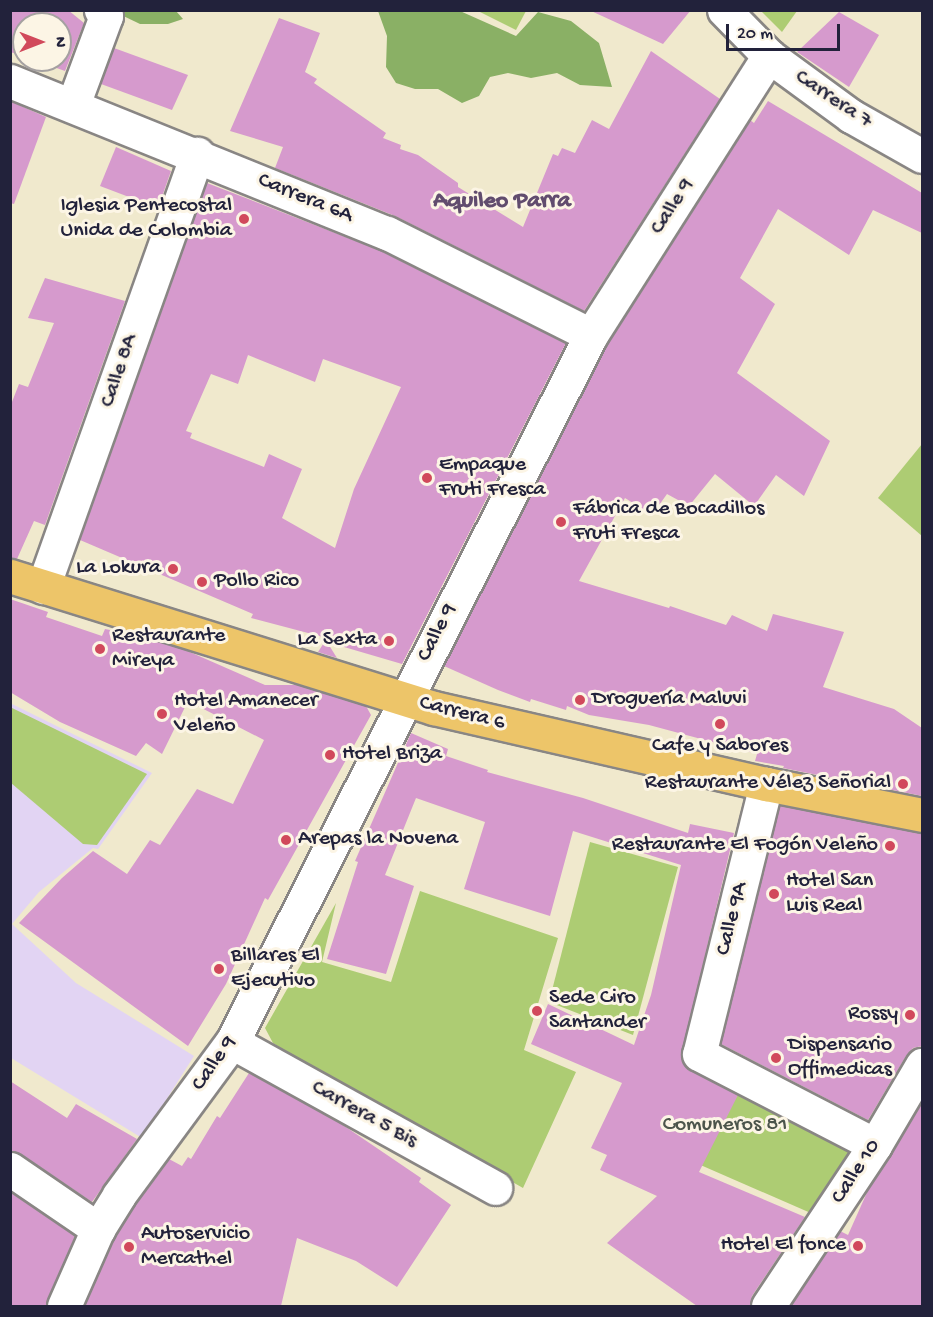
<!DOCTYPE html>
<meta charset="utf-8">
<style>
body{margin:0}
#map{position:relative;width:933px;height:1317px;overflow:hidden;background:#f0e9cd;font-family:"Gochi Hand",sans-serif}
div>[style]{position:absolute}
.built>*{inset:0;background:#e2d4f3}
.green>*{inset:0;background:#adcc73}
.forest>*{inset:0;background:#8ab065}
.building>*{inset:0;background:#d69acd}
.roads{filter:drop-shadow(2px 0 #898684) drop-shadow(-2px 0 #898684) drop-shadow(0 2px #898684) drop-shadow(0 -2px #898684)}
.minor>*{height:33px;margin:-16.5px;padding:0 16.5px;transform-origin:16.5px;border-radius:16.5px;background:#fff}
.major>*{height:33px;margin:-16.5px;padding:0 16.5px;transform-origin:16.5px;border-radius:16.5px;background:#edc569}
.dots>*{width:16px;height:16px;translate:-50% -50%;box-sizing:border-box;border:3px solid #fcf5e5;border-radius:50%}
span{translate:-50% -50%;white-space:nowrap;text-align:center;line-height:1.15;-webkit-text-stroke:6px #fcf5e5;paint-order:stroke}
.street-label{font-size:22px;color:#22223b}
.poi-label{font-size:22px;color:#22223b}
.right{translate:-100% -50%;text-align:right}
.left{translate:0 -50%;text-align:left}
.park-label{font-size:22px;color:#4c554c}
.neighbourhood-label{font-size:24px;color:#614c6e;font-weight:700}
.frame{position:absolute;inset:0;border:12px solid #22223b;pointer-events:none}
.north{position:absolute;left:12px;top:12px;width:60px;height:60px;box-sizing:border-box;background:#fcf5e5;border:2px solid #a5a1a1;border-radius:50%;rotate:90deg;font-size:16px;font-weight:700;line-height:24px;text-align:center;color:#22223b}
.north::after{content:'';display:block;margin:auto;width:21px;height:27px;background:#d1495b;clip-path:polygon(50% 0,100% 100%,50% 72%,0 100%)}
.scale{position:absolute;left:726px;top:24px;width:114px;height:27px;box-sizing:border-box;border:3px solid #22223b;border-top:0;padding-left:8px;font-size:18px;line-height:21px;white-space:nowrap;color:#22223b;-webkit-text-stroke:4px #fcf5e5;paint-order:stroke}
</style>
<div id="map">
<div class="built">
<i style="clip-path:polygon(10px 703px,152px 773px,98px 849px,93px 848px,39px 892px,12px 924px,76px 983px,194px 1056px,142px 1138px,11px 1058px)"></i>
</div>
<div class="green">
<i style="clip-path:polygon(478px 11px,526px 11px,516px 30px)"></i>
<i style="clip-path:polygon(761px 11px,797px 11px,782px 32px)"></i>
<i style="clip-path:polygon(922px 444px,922px 536px,878px 498px)"></i>
<i style="clip-path:polygon(10px 707px,147px 774px,97px 845px,83px 844px,11px 783px)"></i>
<i style="clip-path:polygon(590px 842px,678px 867px,633px 1035px,549px 1002px)"></i>
<i style="clip-path:polygon(420px 891px,558px 938px,524px 1050px,576px 1072px,523px 1188px,321px 1074px,273px 1043px,265px 1028px,336px 903px,322px 962px,391px 982px)"></i>
<i style="clip-path:polygon(697px 1063px,857px 1142px,813px 1214px,657px 1146px)"></i>
</div>
<div class="forest">
<i style="clip-path:polygon(113px 11px,176px 11px,183px 19px,168px 24px,140px 24px)"></i>
<i style="clip-path:polygon(378px 11px,460px 11px,516px 36px,538px 12px,571px 21px,599px 43px,612px 87px,580px 85px,557px 73px,531px 78px,508px 73px,490px 77px,479px 96px,462px 103px,438px 89px,415px 89px,396px 83px,386px 67px,387px 36px)"></i>
</div>
<div class="building">
<i style="clip-path:polygon(10px 10px,68px 10px,84px 23px,65px 71px,34px 60px,60px 60px,60px 24px,24px 24px,24px 56px,10px 52px)"></i>
<i style="clip-path:polygon(589px 10px,691px 10px,663px 44px)"></i>
<i style="clip-path:polygon(839px 12px,879px 35px,849px 87px,797px 52px)"></i>
<i style="clip-path:polygon(279px 18px,320px 33px,305px 72px,317px 79px,314px 83px,386px 133px,383px 138px,401px 145px,400px 149px,418px 155px,458px 183px,458px 187px,523px 227px,553px 154px,558px 156px,562px 148px,575px 153px,592px 120px,609px 129px,651px 51px,720px 99px,584px 311px,395px 216px,275px 168px,283px 147px,230px 131px)"></i>
<i style="clip-path:polygon(114px 48px,188px 75px,172px 110px,101px 84px)"></i>
<i style="clip-path:polygon(10px 101px,46px 117px,14px 204px,10px 203px)"></i>
<i style="clip-path:polygon(768px 101px,922px 193px,922px 233px,873px 210px,849px 255px,778px 209px,740px 278px,775px 304px,737px 373px,830px 441px,804px 496px,776px 475px,754px 506px,715px 474px,689px 506px,667px 494px,652px 515px,625px 498px,579px 581px,669px 608px,670px 606px,726px 625px,732px 615px,767px 631px,773px 614px,844px 632px,823px 687px,894px 709px,922px 728px,922px 796px,783px 768px,784px 766px,755px 761px,757px 754px,649px 725px,589px 715px,567px 706px,566px 710px,531px 699px,530px 702px,498px 690px,444px 666px,607px 344px,750px 120px,754px 123px)"></i>
<i style="clip-path:polygon(116px 147px,171px 171px,158px 208px,100px 186px)"></i>
<i style="clip-path:polygon(evenodd,207px 183px,379px 250px,566px 343px,402px 664px,327px 642px,337px 658px,318px 652px,327px 638px,251px 618px,253px 614px,80px 540px,207px 183px,248px 355px,315px 382px,323px 359px,401px 387px,354px 489px,335px 548px,282px 518px,302px 469px,269px 454px,264px 467px,190px 438px,192px 433px,186px 431px,211px 374px,238px 384px,248px 355px)"></i>
<i style="clip-path:polygon(45px 278px,125px 301px,45px 525px,34px 521px,17px 559px,10px 558px,10px 407px,19px 384px,28px 387px,54px 323px,28px 318px)"></i>
<i style="clip-path:polygon(10px 599px,48px 612px,46px 617px,102px 636px,105px 629px,136px 635px,183px 649px,265px 685px,297px 685px,366px 706px,371px 715px,268px 900px,265px 898px,226px 984px,188px 1046px,19px 923px,62px 878px,93px 851px,127px 874px,150px 840px,160px 845px,197px 789px,233px 804px,264px 740px,188px 701px,162px 754px,146px 743px,136px 756px,60px 722px,10px 692px)"></i>
<i style="clip-path:polygon(411px 733px,448px 749px,446px 756px,488px 770px,487px 772px,583px 798px,688px 833px,690px 824px,734px 833px,681px 1057px,690px 1070px,738px 1095px,699px 1172px,805px 1217px,752px 1296px,750px 1306px,697px 1306px,607px 1243px,657px 1196px,600px 1170px,607px 1155px,591px 1148px,622px 1083px,531px 1044px,548px 1004px,634px 1045px,651px 995px,681px 865px,573px 831px,550px 916px,464px 889px,485px 822px,416px 798px,385px 875px,414px 886px,386px 974px,327px 959px,358px 862px,355px 861px)"></i>
<i style="clip-path:polygon(780px 806px,922px 833px,922px 1046px,913px 1048px,906px 1056px,868px 1120px,721px 1044px)"></i>
<i style="clip-path:polygon(249px 1073px,337px 1121px,421px 1178px,419px 1182px,451px 1205px,397px 1287px,356px 1261px,297px 1238px,281px 1306px,84px 1306px,115px 1238px,135px 1206px,169px 1159px,182px 1166px,188px 1157px,191px 1159px,217px 1116px,220px 1118px)"></i>
<i style="clip-path:polygon(10px 1081px,67px 1118px,76px 1104px,137px 1139px,92px 1202px,21px 1154px,10px 1150px)"></i>
<i style="clip-path:polygon(922px 1101px,922px 1306px,790px 1306px,840px 1231px,848px 1235px,869px 1188px)"></i>
<i style="clip-path:polygon(10px 1192px,75px 1236px,46px 1306px,10px 1306px)"></i>
</div>
<div class="roads">
<div class="minor">
<i style="left:724px;top:10px;width:64px;rotate:45.6deg"></i>
<i style="left:769px;top:56px;width:102px;rotate:36.2deg"></i>
<i style="left:851px;top:116px;width:81px;rotate:29.4deg"></i>
<i style="left:10px;top:81px;width:406px;rotate:22deg"></i>
<i style="left:387px;top:233px;width:228px;rotate:26.6deg"></i>
<i style="left:73px;top:105px;width:95px;rotate:-69.7deg"></i>
<i style="left:106px;top:16px;width:8px;rotate:-130deg"></i>
<i style="left:43px;top:587px;width:460px;rotate:-70.4deg"></i>
<i style="left:766px;top:784px;width:278px;rotate:103.9deg"></i>
<i style="left:699px;top:1054px;width:198px;rotate:27.3deg"></i>
<i style="left:232px;top:1042px;width:301px;rotate:29deg"></i>
<i style="left:10px;top:1169px;width:107px;rotate:34.3deg"></i>
<i style="left:64px;top:1306px;width:84px;rotate:-66.2deg"></i>
<i style="left:98px;top:1229px;width:40px;rotate:-58deg"></i>
<i style="left:119px;top:1195px;width:190px;rotate:-53.6deg"></i>
<i style="left:232px;top:1042px;width:793px;rotate:-63.08deg"></i>
<i style="left:591px;top:335px;width:331px;rotate:-57.5deg"></i>
<i style="left:768px;top:1306px;width:193px;rotate:-56.4deg"></i>
<i style="left:875px;top:1145px;width:93px;rotate:-59.6deg"></i>
</div>
<div class="major">
<i style="left:10px;top:576px;width:444px;rotate:17.3deg"></i>
<i style="left:434px;top:708px;width:341px;rotate:12.9deg"></i>
<i style="left:766px;top:784px;width:159px;rotate:11.2deg"></i>
</div>
</div>
<div class="dots">
<i style="left:244px;top:219px;background:#d1495b"></i>
<i style="left:427px;top:478px;background:#d1495b"></i>
<i style="left:561px;top:522px;background:#d1495b"></i>
<i style="left:173px;top:569px;background:#d1495b"></i>
<i style="left:202px;top:582px;background:#d1495b"></i>
<i style="left:389px;top:641px;background:#d1495b"></i>
<i style="left:100px;top:649px;background:#d1495b"></i>
<i style="left:580px;top:700px;background:#d1495b"></i>
<i style="left:162px;top:714px;background:#d1495b"></i>
<i style="left:720px;top:724px;background:#d1495b"></i>
<i style="left:330px;top:755px;background:#d1495b"></i>
<i style="left:903px;top:784px;background:#d1495b"></i>
<i style="left:286px;top:840px;background:#d1495b"></i>
<i style="left:890px;top:846px;background:#d1495b"></i>
<i style="left:774px;top:894px;background:#d1495b"></i>
<i style="left:219px;top:969px;background:#d1495b"></i>
<i style="left:537px;top:1011px;background:#d1495b"></i>
<i style="left:910px;top:1015px;background:#d1495b"></i>
<i style="left:776px;top:1058px;background:#d1495b"></i>
<i style="left:858px;top:1246px;background:#d1495b"></i>
<i style="left:129px;top:1247px;background:#d1495b"></i>
</div>
<div class="street-label">
<span style="left:833px;top:100px;rotate:34deg">Carrera 7</span>
<span style="left:305px;top:199px;rotate:22deg">Carrera 6A</span>
<span style="left:673px;top:207px;rotate:-57deg">Calle 9</span>
<span style="left:120px;top:371px;rotate:-71deg">Calle 8A</span>
<span style="left:438px;top:633px;rotate:-63deg">Calle 9</span>
<span style="left:462px;top:714px;rotate:14deg">Carrera 6</span>
<span style="left:733px;top:919px;rotate:-76deg">Calle 9A</span>
<span style="left:215px;top:1064px;rotate:-55deg">Calle 9</span>
<span style="left:364px;top:1115px;rotate:29deg">Carrera 5 Bis</span>
<span style="left:857px;top:1172px;rotate:-57deg">Calle 10</span>
</div>
<div class="poi-label">
<span class="right" style="left:232px;top:219px">Iglesia Pentecostal<br>Unida de Colombia</span>
<span class="left" style="left:439px;top:478px">Empaque<br>Fruti Fresca</span>
<span class="left" style="left:573px;top:522px">Fábrica de Bocadillos<br>Fruti Fresca</span>
<span class="right" style="left:161px;top:569px">La Lokura</span>
<span class="left" style="left:214px;top:582px">Pollo Rico</span>
<span class="left" style="left:112px;top:649px">Restaurante<br>Mireya</span>
<span class="right" style="left:377px;top:641px">La Sexta</span>
<span class="left" style="left:592px;top:700px">Droguería Maluvi</span>
<span class="left" style="left:174px;top:714px">Hotel Amanecer<br>Veleño</span>
<span style="left:720px;top:747px">Cafe y Sabores</span>
<span class="left" style="left:342px;top:755px">Hotel Briza</span>
<span class="right" style="left:891px;top:784px">Restaurante Vélez Señorial</span>
<span class="left" style="left:298px;top:840px">Arepas la Novena</span>
<span class="right" style="left:878px;top:846px">Restaurante El Fogón Veleño</span>
<span class="left" style="left:786px;top:894px">Hotel San<br>Luis Real</span>
<span class="left" style="left:231px;top:969px">Billares El<br>Ejecutivo</span>
<span class="left" style="left:549px;top:1011px">Sede Ciro<br>Santander</span>
<span class="right" style="left:898px;top:1015px">Rossy</span>
<span class="left" style="left:788px;top:1058px">Dispensario<br>Offimedicas</span>
<span class="left" style="left:141px;top:1247px">Autoservicio<br>Mercathel</span>
<span class="right" style="left:846px;top:1246px">Hotel El fonce</span>
</div>
<div class="park-label">
<span style="left:725px;top:1126px">Comuneros 81</span>
</div>
<div class="neighbourhood-label">
<span style="left:502px;top:202px">Aquileo Parra</span>
</div>
<div class="frame"></div>
<div class="north">N</div>
<div class="scale">20 m</div>
</div>
